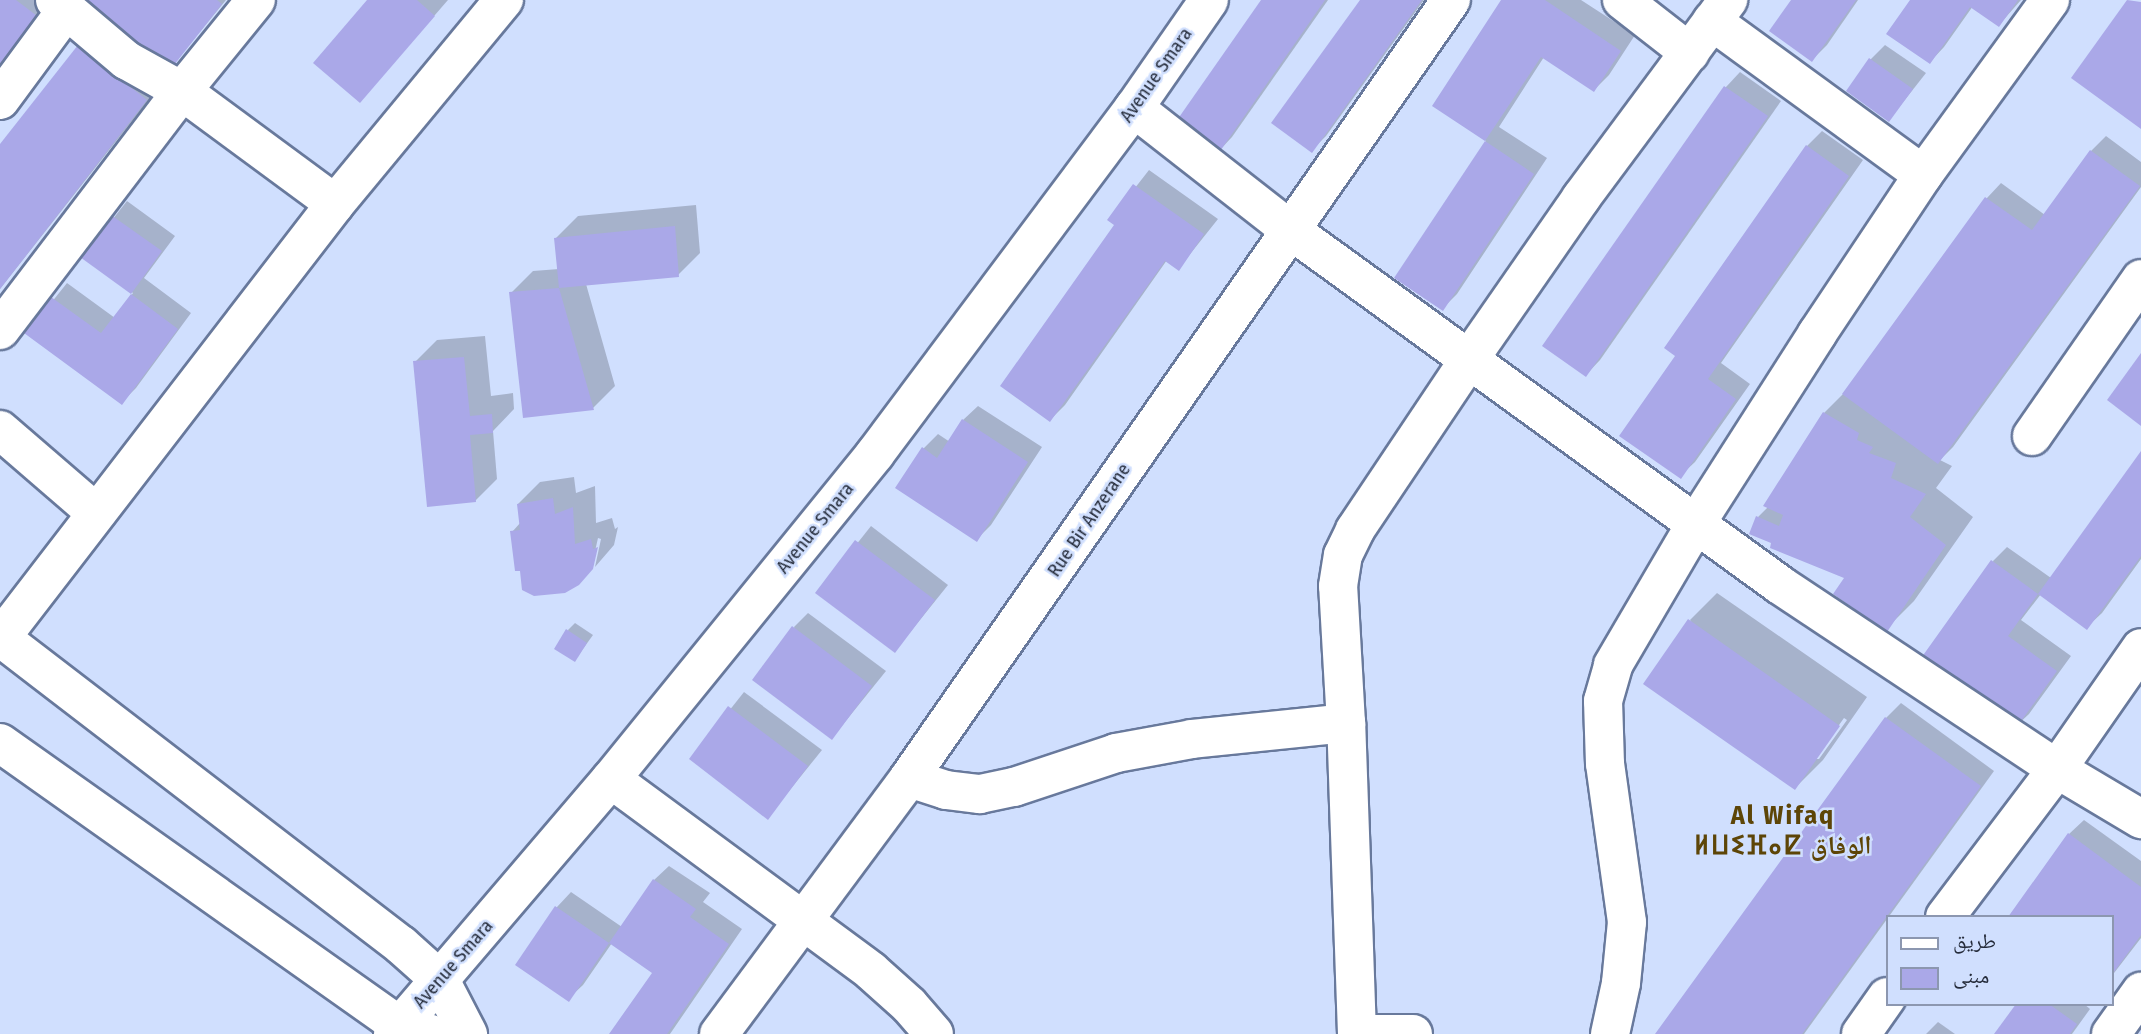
<!DOCTYPE html>
<meta charset="utf-8">
<style>
body{margin:0}
#map{position:relative;width:2141px;height:1034px;overflow:hidden;background:#d0dffe;font-family:"Fira Sans Condensed","Noto Naskh Arabic","Noto Sans Tifinagh",sans-serif}
div>[style]{position:absolute}
.shadow>*{inset:0;background:#0003}
.building>*{inset:0;background:#aaa8e8}
.roads{filter:drop-shadow(2px 0 #68799c) drop-shadow(-2px 0 #68799c) drop-shadow(0 2px #68799c) drop-shadow(0 -2px #68799c)}
.street>*{height:38px;margin:-19px;padding:0 19px;transform-origin:19px;border-radius:19px;background:#fff}
span{translate:-50% -50%;white-space:nowrap;text-align:center;line-height:1.15;-webkit-text-stroke:5px #d0dffe;paint-order:stroke}
.street-label{font-size:19px;color:#252c3b}
.district-label{font-size:26px;color:#5d4507;font-weight:700;letter-spacing:2px}
.legend{position:absolute;left:1886px;top:915px;width:228px;height:91px;box-sizing:border-box;background:#d0dffe;border:2px solid #8c97b0;margin:0;padding:9px 12px;list-style:none;font-size:21px;color:#252c3b}
.legend li{display:flex;align-items:center;gap:14px;height:35px}
.legend b{width:35px;border:2px solid #8c97b0}
</style>
<div id="map">
<div class="shadow">
<i style="clip-path:polygon(0 0,49px 0,0 89px)"></i>
<i style="clip-path:polygon(76px 0,226px 0,167px 72px)"></i>
<i style="clip-path:polygon(370px 0,448px 0,360px 101px)"></i>
<i style="clip-path:polygon(1263px 0,1328px 0,1232px 137px,1218px 152px)"></i>
<i style="clip-path:polygon(1362px 0,1424px 0,1326px 136px,1312px 150px)"></i>
<i style="clip-path:polygon(1504px 0,1581px 0,1635px 35px,1609px 75px,1594px 90px,1544px 57px,1499px 127px,1547px 158px,1457px 294px,1443px 308px,1486px 141px,1434px 106px)"></i>
<i style="clip-path:polygon(1793px 0,1858px 0,1827px 45px,1812px 60px)"></i>
<i style="clip-path:polygon(1912px 0,2021px 0,1999px 25px,1973px 6px,1944px 47px,1930px 62px)"></i>
<i style="clip-path:polygon(94px 31px,161px 84px,0 289px,0 146px)"></i>
<i style="clip-path:polygon(1885px 45px,1926px 73px,1889px 120px,1870px 60px)"></i>
<i style="clip-path:polygon(1740px 72px,1781px 101px,1600px 360px,1586px 375px,1545px 346px,1726px 87px)"></i>
<i style="clip-path:polygon(1822px 131px,1863px 160px,1721px 363px,1750px 384px,1695px 462px,1680px 476px,1678px 356px,1807px 146px)"></i>
<i style="clip-path:polygon(2106px 136px,2141px 162px,2141px 187px,1953px 447px,1940px 460px,1952px 466px,1936px 488px,1973px 517px,1914px 601px,1886px 629px,1847px 577px,1773px 542px,1758px 517px,1768px 507px,1824px 413px,1848px 389px,1987px 198px,2001px 183px,2045px 215px,2091px 151px)"></i>
<i style="clip-path:polygon(1149px 170px,1218px 219px,1179px 268px,1167px 260px,1065px 405px,1050px 420px,1117px 224px,1110px 220px)"></i>
<i style="clip-path:polygon(127px 201px,175px 236px,144px 278px,191px 313px,136px 388px,122px 402px,27px 333px,67px 283px,115px 318px,133px 293px,83px 257px)"></i>
<i style="clip-path:polygon(696px 205px,700px 253px,678px 275px,586px 284px,615px 386px,593px 408px,511px 293px,533px 271px,559px 269px,556px 238px,578px 216px)"></i>
<i style="clip-path:polygon(485px 336px,491px 396px,513px 393px,514px 409px,493px 431px,497px 479px,475px 501px,415px 362px,437px 340px)"></i>
<i style="clip-path:polygon(978px 406px,1042px 447px,991px 525px,976px 540px,923px 449px,938px 434px,950px 442px,963px 420px)"></i>
<i style="clip-path:polygon(2141px 454px,2141px 559px,2102px 613px,2087px 627px,2041px 594px,2021px 620px,2071px 656px,2029px 714px,2014px 728px,1993px 561px,2007px 547px,2051px 578px)"></i>
<i style="clip-path:polygon(574px 477px,576px 493px,595px 486px,596px 523px,612px 518px,615px 529px,618px 527px,614px 545px,595px 567px,601px 539px,598px 538px,591px 569px,521px 569px,512px 532px,521px 522px,518px 504px,540px 482px)"></i>
<i style="clip-path:polygon(871px 526px,948px 585px,895px 651px,818px 593px)"></i>
<i style="clip-path:polygon(evenodd,1717px 593px,1867px 697px,1823px 760px,1795px 788px,1690px 620px,1717px 593px,1844px 718px,1847px 720px,1819px 759px,1815px 759px,1844px 718px)"></i>
<i style="clip-path:polygon(808px 613px,886px 671px,832px 738px,794px 627px)"></i>
<i style="clip-path:polygon(575px 623px,593px 635px,575px 660px,568px 630px)"></i>
<i style="clip-path:polygon(744px 692px,822px 750px,768px 817px,691px 759px)"></i>
<i style="clip-path:polygon(1901px 703px,1994px 771px,1804px 1034px,1657px 1034px,1886px 718px)"></i>
<i style="clip-path:polygon(2084px 820px,2141px 861px,2141px 938px,2111px 977px,2111px 917px,2069px 834px)"></i>
<i style="clip-path:polygon(669px 866px,710px 893px,703px 902px,742px 929px,670px 1034px,612px 1034px,654px 972px,612px 943px,583px 985px,568px 999px,517px 964px,557px 907px,571px 892px,622px 927px,654px 880px)"></i>
<i style="clip-path:polygon(2018px 1004px,2084px 1004px,2090px 1009px,2072px 1034px,1996px 1034px)"></i>
<i style="clip-path:polygon(1938px 1022px,1955px 1034px,1926px 1034px)"></i>
</div>
<div class="building">
<i style="clip-path:polygon(0 0,16px 0,49px 25px,0 87px)"></i>
<i style="clip-path:polygon(74px 0,217px 0,222px 4px,167px 74px)"></i>
<i style="clip-path:polygon(367px 0,417px 0,435px 16px,360px 103px,313px 63px)"></i>
<i style="clip-path:polygon(1261px 0,1325px 0,1218px 154px,1175px 123px)"></i>
<i style="clip-path:polygon(1360px 0,1422px 0,1312px 153px,1271px 123px)"></i>
<i style="clip-path:polygon(1501px 0,1545px 0,1621px 51px,1594px 92px,1541px 57px,1485px 141px,1432px 106px)"></i>
<i style="clip-path:polygon(1791px 0,1856px 0,1812px 62px,1769px 31px)"></i>
<i style="clip-path:polygon(1910px 0,2018px 0,1999px 27px,1970px 7px,1930px 64px,1886px 34px)"></i>
<i style="clip-path:polygon(2127px 0,2141px 2px,2141px 129px,2071px 78px)"></i>
<i style="clip-path:polygon(78px 45px,147px 100px,0 289px,0 144px)"></i>
<i style="clip-path:polygon(1869px 58px,1913px 89px,1889px 122px,1846px 91px)"></i>
<i style="clip-path:polygon(1724px 86px,1768px 116px,1586px 377px,1542px 346px)"></i>
<i style="clip-path:polygon(1485px 141px,1534px 174px,1443px 311px,1394px 278px)"></i>
<i style="clip-path:polygon(1806px 145px,1849px 176px,1708px 379px,1736px 399px,1681px 479px,1619px 436px,1675px 356px,1664px 348px)"></i>
<i style="clip-path:polygon(2090px 150px,2140px 186px,1938px 464px,1842px 394px,1985px 197px,2032px 230px)"></i>
<i style="clip-path:polygon(1133px 184px,1204px 234px,1179px 271px,1165px 261px,1050px 422px,1000px 386px,1114px 225px,1107px 220px)"></i>
<i style="clip-path:polygon(111px 215px,162px 251px,131px 294px,80px 257px)"></i>
<i style="clip-path:polygon(675px 226px,679px 277px,559px 288px,594px 410px,523px 418px,509px 292px,559px 288px,554px 238px)"></i>
<i style="clip-path:polygon(131px 294px,178px 329px,122px 405px,24px 333px,51px 297px,101px 333px)"></i>
<i style="clip-path:polygon(2141px 353px,2141px 426px,2107px 400px)"></i>
<i style="clip-path:polygon(464px 357px,470px 416px,492px 414px,493px 433px,470px 435px,476px 502px,427px 507px,413px 361px)"></i>
<i style="clip-path:polygon(1823px 412px,1859px 433px,1857px 440px,1873px 447px,1869px 453px,1896px 463px,1891px 478px,1926px 494px,1910px 517px,1946px 545px,1887px 632px,1833px 594px,1844px 578px,1770px 548px,1771px 543px,1749px 534px,1756px 516px,1779px 526px,1783px 515px,1763px 506px)"></i>
<i style="clip-path:polygon(962px 419px,1028px 462px,977px 542px,895px 488px,922px 447px,937px 458px)"></i>
<i style="clip-path:polygon(2141px 451px,2141px 556px,2087px 630px,2038px 594px)"></i>
<i style="clip-path:polygon(553px 498px,555px 514px,573px 507px,575px 544px,591px 539px,593px 549px,598px 547px,593px 569px,579px 585px,565px 593px,534px 596px,522px 590px,520px 571px,515px 571px,510px 531px,520px 530px,517px 504px)"></i>
<i style="clip-path:polygon(855px 540px,935px 600px,895px 653px,815px 593px)"></i>
<i style="clip-path:polygon(1991px 560px,2038px 594px,2008px 636px,2057px 671px,2014px 731px,1919px 661px)"></i>
<i style="clip-path:polygon(1688px 619px,1840px 726px,1795px 790px,1643px 684px)"></i>
<i style="clip-path:polygon(792px 626px,872px 686px,832px 740px,752px 680px)"></i>
<i style="clip-path:polygon(566px 629px,587px 643px,575px 662px,554px 649px)"></i>
<i style="clip-path:polygon(728px 706px,808px 766px,768px 820px,689px 759px)"></i>
<i style="clip-path:polygon(1885px 717px,1981px 786px,1835px 988px,1802px 1034px,1655px 1034px)"></i>
<i style="clip-path:polygon(2068px 833px,2141px 887px,2141px 935px,2111px 976px,2111px 917px,2008px 917px)"></i>
<i style="clip-path:polygon(653px 879px,696px 909px,690px 917px,729px 944px,667px 1034px,609px 1034px,652px 973px,609px 943px)"></i>
<i style="clip-path:polygon(555px 906px,609px 943px,569px 1002px,515px 965px)"></i>
<i style="clip-path:polygon(2016px 1004px,2049px 1004px,2077px 1024px,2070px 1034px,1994px 1034px)"></i>
</div>
<div class="roads">
<div class="street">
<i style="left:55px;top:0;width:93px;rotate:40.2deg"></i>
<i style="left:126px;top:60px;width:64px;rotate:29deg"></i>
<i style="left:182px;top:91px;width:190px;rotate:36.4deg"></i>
<i style="left:1622px;top:0;width:86px;rotate:37.9deg"></i>
<i style="left:1712px;top:21px;width:261px;rotate:36.1deg"></i>
<i style="left:0;top:100px;width:113px;rotate:-53.6deg"></i>
<i style="left:1134px;top:108px;width:197px;rotate:38deg"></i>
<i style="left:1289px;top:229px;width:606px;rotate:35.94deg"></i>
<i style="left:1780px;top:585px;width:333px;rotate:33.6deg"></i>
<i style="left:2057px;top:769px;width:98px;rotate:30.8deg"></i>
<i style="left:0;top:330px;width:300px;rotate:-52.7deg"></i>
<i style="left:182px;top:91px;width:117px;rotate:-50.9deg"></i>
<i style="left:0;top:430px;width:127px;rotate:40.8deg"></i>
<i style="left:2032px;top:436px;width:191px;rotate:-55.2deg"></i>
<i style="left:0;top:637px;width:506px;rotate:37.53deg"></i>
<i style="left:401px;top:945px;width:52px;rotate:41.9deg"></i>
<i style="left:440px;top:980px;width:61px;rotate:62.6deg"></i>
<i style="left:0;top:639px;width:549px;rotate:-52.4deg"></i>
<i style="left:335px;top:204px;width:265px;rotate:-50.4deg"></i>
<i style="left:0;top:743px;width:489px;rotate:35.3deg"></i>
<i style="left:399px;top:1026px;width:32px;rotate:14deg"></i>
<i style="left:909px;top:778px;width:39px;rotate:18deg"></i>
<i style="left:946px;top:790px;width:34px;rotate:7deg"></i>
<i style="left:980px;top:794px;width:35px;rotate:-12deg"></i>
<i style="left:1014px;top:787px;width:108px;rotate:-18.4deg"></i>
<i style="left:1116px;top:753px;width:77px;rotate:-10.4deg"></i>
<i style="left:1192px;top:739px;width:155px;rotate:-5.9deg"></i>
<i style="left:611px;top:779px;width:323px;rotate:36.4deg"></i>
<i style="left:871px;top:971px;width:51px;rotate:41.8deg"></i>
<i style="left:909px;top:1005px;width:38px;rotate:49deg"></i>
<i style="left:1945px;top:917px;width:186px;rotate:-52.9deg"></i>
<i style="left:2057px;top:769px;width:147px;rotate:-55.2deg"></i>
<i style="left:393px;top:1034px;width:335px;rotate:-49.5deg"></i>
<i style="left:611px;top:779px;width:419px;rotate:-50.9deg"></i>
<i style="left:875px;top:454px;width:432px;rotate:-53.2deg"></i>
<i style="left:1134px;top:108px;width:131px;rotate:-55.2deg"></i>
<i style="left:719px;top:1034px;width:319px;rotate:-53.4deg"></i>
<i style="left:909px;top:778px;width:948px;rotate:-55.14deg"></i>
<i style="left:1357px;top:1034px;width:311px;rotate:-92deg"></i>
<i style="left:1346px;top:723px;width:137px;rotate:-93.3deg"></i>
<i style="left:1338px;top:586px;width:31px;rotate:-81deg"></i>
<i style="left:1343px;top:555px;width:28px;rotate:-64deg"></i>
<i style="left:1355px;top:530px;width:207px;rotate:-56.2deg"></i>
<i style="left:1470px;top:358px;width:195px;rotate:-55.2deg"></i>
<i style="left:1581px;top:198px;width:247px;rotate:-53.4deg"></i>
<i style="left:1365px;top:1034px;width:48px"></i>
<i style="left:1610px;top:1034px;width:52px;rotate:-77.8deg"></i>
<i style="left:1621px;top:983px;width:61px;rotate:-84.4deg"></i>
<i style="left:1627px;top:922px;width:160px;rotate:-97.9deg"></i>
<i style="left:1605px;top:764px;width:63px;rotate:-91.8deg"></i>
<i style="left:1603px;top:701px;width:37px;rotate:-74deg"></i>
<i style="left:1613px;top:665px;width:162px;rotate:-59.6deg"></i>
<i style="left:1695px;top:525px;width:227px;rotate:-57.4deg"></i>
<i style="left:1817px;top:334px;width:191px;rotate:-56.3deg"></i>
<i style="left:1923px;top:175px;width:216px;rotate:-54deg"></i>
<i style="left:1861px;top:1034px;width:45px;rotate:-54.9deg"></i>
<i style="left:2111px;top:1034px;width:52px;rotate:-54.5deg"></i>
</div>
</div>
<div class="street-label">
<span style="left:1156px;top:75px;rotate:-55deg">Avenue Smara</span>
<span style="left:1089px;top:520px;rotate:-56deg">Rue Bir Anzerane</span>
<span style="left:815px;top:528px;rotate:-51deg">Avenue Smara</span>
<span style="left:453px;top:964px;rotate:-49deg">Avenue Smara</span>
</div>
<div class="district-label">
<span style="left:1783px;top:831px">Al Wifaq<br>ⵍⵡⵉⴼⴰⵇ الوفاق</span>
</div>
<ul class="legend">
<li><b style="height:9px;background:#fff"></b>طريق</li>
<li><b style="height:19px;background:#aaa8e8"></b>مبنى</li>
</ul>
</div>
